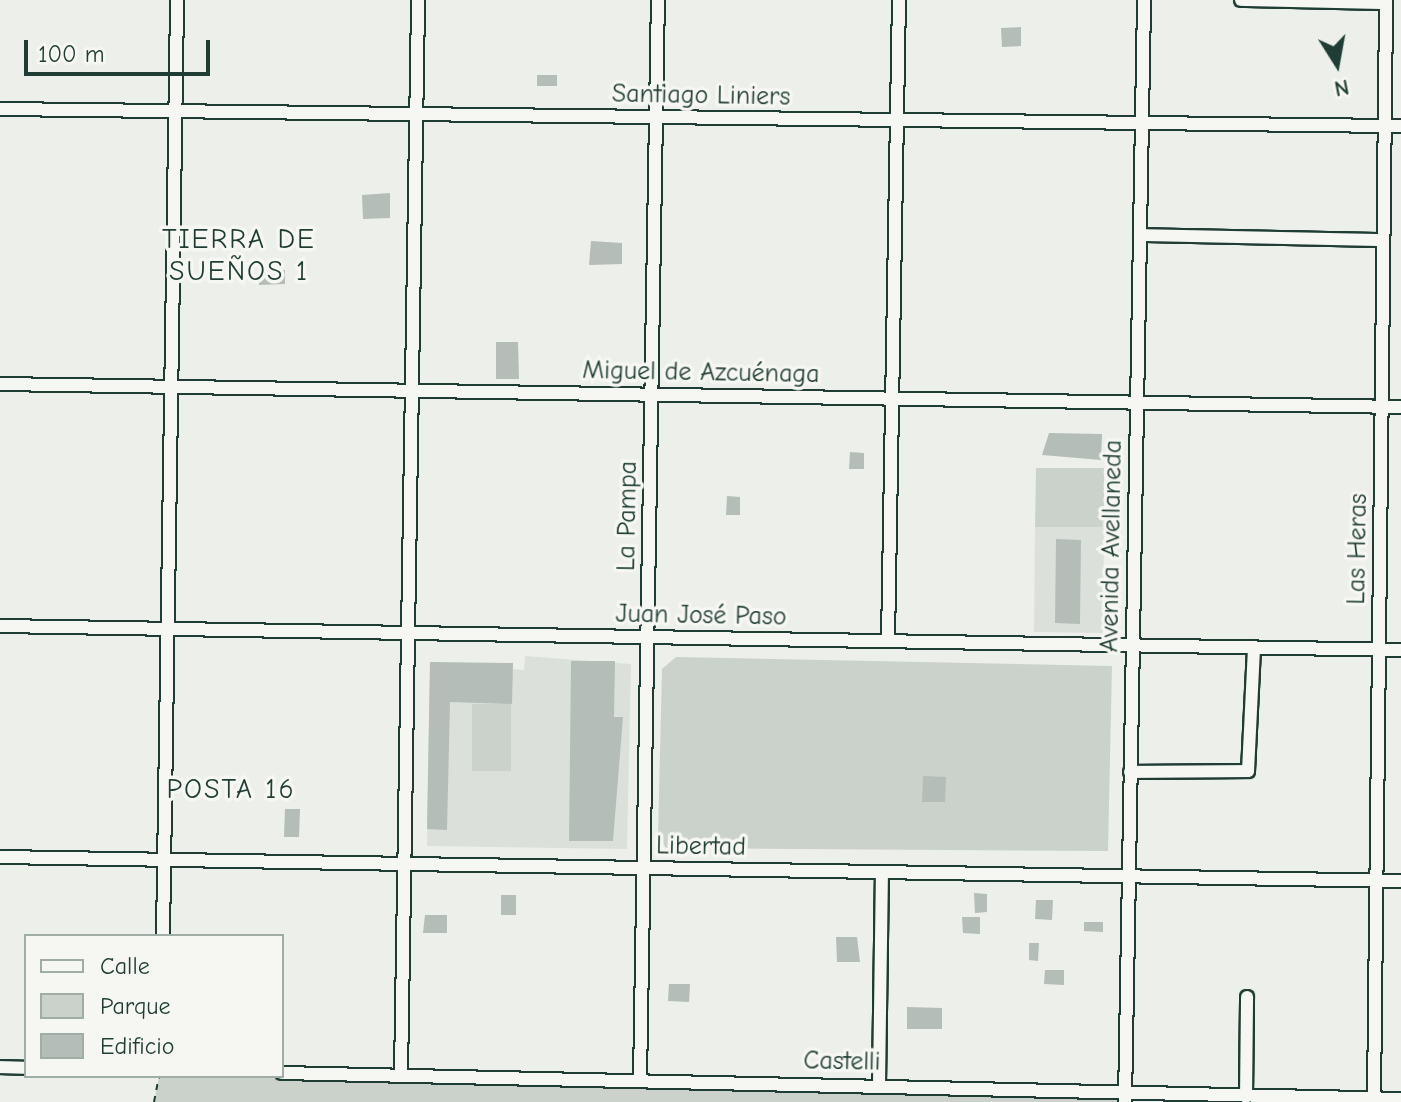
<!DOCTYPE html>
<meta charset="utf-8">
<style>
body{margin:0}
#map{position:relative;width:1401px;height:1102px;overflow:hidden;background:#edefea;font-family:"Comic Neue",sans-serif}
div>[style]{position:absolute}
.built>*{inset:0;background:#dce0db}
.green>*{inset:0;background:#cbd2cc}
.building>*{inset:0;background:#b4bdb8}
.path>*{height:2px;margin-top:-1px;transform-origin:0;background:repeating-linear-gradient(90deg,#1f3d34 0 6px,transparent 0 12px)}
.roads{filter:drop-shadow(2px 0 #1f3d34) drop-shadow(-2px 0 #1f3d34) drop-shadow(0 2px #1f3d34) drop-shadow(0 -2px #1f3d34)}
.street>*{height:12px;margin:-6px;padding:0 6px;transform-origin:6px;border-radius:6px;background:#f6f6f2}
span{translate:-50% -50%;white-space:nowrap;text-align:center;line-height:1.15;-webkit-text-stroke:7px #f6f6f2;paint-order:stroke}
.street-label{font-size:26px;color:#1f3d34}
.neighbourhood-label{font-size:28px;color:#1f3d34;letter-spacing:2px}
.legend{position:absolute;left:24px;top:934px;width:260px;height:144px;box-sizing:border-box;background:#f6f6f2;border:2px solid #a0aca6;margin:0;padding:10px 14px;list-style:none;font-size:24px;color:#1f3d34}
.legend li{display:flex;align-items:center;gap:16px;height:40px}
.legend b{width:40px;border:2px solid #a0aca6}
.north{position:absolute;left:1297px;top:24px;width:80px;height:80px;-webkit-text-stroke:6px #f6f6f2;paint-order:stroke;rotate:169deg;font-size:22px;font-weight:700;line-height:32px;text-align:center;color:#1f3d34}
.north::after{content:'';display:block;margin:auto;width:28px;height:36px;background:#1f3d34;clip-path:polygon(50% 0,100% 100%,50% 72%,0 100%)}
.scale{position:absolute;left:24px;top:40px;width:186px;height:36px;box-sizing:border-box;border:4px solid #1f3d34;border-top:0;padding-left:10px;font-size:24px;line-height:28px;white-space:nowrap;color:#1f3d34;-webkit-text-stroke:6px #f6f6f2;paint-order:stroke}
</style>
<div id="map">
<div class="built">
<i style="clip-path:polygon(1035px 527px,1104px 527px,1103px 633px,1034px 632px)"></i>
<i style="clip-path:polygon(525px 656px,631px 664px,627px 849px,427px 846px,430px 662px,524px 670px)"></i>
</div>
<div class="green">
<i style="clip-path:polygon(1036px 468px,1104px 468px,1104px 527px,1035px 527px)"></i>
<i style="clip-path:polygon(676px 657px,1112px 666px,1108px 851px,666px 848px,658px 836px,662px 669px)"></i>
<i style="clip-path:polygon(472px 704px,511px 704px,511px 771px,472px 771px)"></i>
<i style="clip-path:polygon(159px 1076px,1125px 1093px,1125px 1102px,154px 1102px)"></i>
</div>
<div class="building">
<i style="clip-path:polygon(1021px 27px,1021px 46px,1002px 47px,1001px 28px)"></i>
<i style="clip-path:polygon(537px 75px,557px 75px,557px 86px,537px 86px)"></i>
<i style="clip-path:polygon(390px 193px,390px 218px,363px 219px,362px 195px)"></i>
<i style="clip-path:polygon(591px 241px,622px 243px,622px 264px,589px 265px)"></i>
<i style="clip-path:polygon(259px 270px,285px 270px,285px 284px,259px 285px)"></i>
<i style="clip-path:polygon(496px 342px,518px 342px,519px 379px,496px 379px)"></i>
<i style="clip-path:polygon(1049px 433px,1102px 434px,1101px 460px,1042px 455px)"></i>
<i style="clip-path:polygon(850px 452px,864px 453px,864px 469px,849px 469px)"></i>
<i style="clip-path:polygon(727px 496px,740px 497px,740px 515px,726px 515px)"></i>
<i style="clip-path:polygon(1056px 539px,1081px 540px,1080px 624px,1055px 623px)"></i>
<i style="clip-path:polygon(571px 661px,615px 661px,614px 717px,623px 717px,613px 841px,569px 841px)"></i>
<i style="clip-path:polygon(430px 662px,513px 663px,512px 704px,450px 702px,447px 830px,427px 829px)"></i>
<i style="clip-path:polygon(923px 776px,946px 777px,945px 802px,922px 802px)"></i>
<i style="clip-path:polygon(285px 809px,300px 809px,299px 837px,284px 837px)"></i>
<i style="clip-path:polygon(974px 893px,987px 894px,987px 912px,975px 913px)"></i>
<i style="clip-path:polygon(501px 895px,516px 895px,516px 915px,501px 915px)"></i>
<i style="clip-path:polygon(1036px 900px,1053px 900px,1052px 920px,1035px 919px)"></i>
<i style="clip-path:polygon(425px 915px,447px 915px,447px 933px,423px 933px)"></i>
<i style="clip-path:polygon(962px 917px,980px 917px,980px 934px,963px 933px)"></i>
<i style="clip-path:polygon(1084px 922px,1103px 922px,1103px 932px,1084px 931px)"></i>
<i style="clip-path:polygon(836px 937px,857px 937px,860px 962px,837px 962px)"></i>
<i style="clip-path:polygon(1029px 943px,1039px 943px,1038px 961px,1029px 960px)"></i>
<i style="clip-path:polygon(1045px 970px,1064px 970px,1064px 985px,1044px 984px)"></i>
<i style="clip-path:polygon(669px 984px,690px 984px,689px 1002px,668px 1001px)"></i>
<i style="clip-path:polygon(907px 1007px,942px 1008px,942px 1029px,907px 1029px)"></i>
</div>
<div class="path">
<i style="left:154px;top:1102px;width:26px;rotate:-79deg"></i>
</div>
<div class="roads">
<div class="street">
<i style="left:1241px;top:0;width:145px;rotate:1.2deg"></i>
<i style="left:0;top:109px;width:1401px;rotate:0.7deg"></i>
<i style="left:1140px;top:235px;width:243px;rotate:1.2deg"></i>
<i style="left:0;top:384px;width:1401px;rotate:0.94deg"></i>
<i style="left:0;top:626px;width:1401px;rotate:0.98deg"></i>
<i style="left:888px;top:641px;width:641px;rotate:-89.02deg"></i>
<i style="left:1130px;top:772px;width:118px;rotate:-0.5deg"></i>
<i style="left:1248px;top:771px;width:124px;rotate:-87.2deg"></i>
<i style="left:0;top:857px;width:1401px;rotate:0.98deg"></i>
<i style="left:163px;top:936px;width:936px;rotate:-89.14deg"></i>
<i style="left:0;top:1067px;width:26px;rotate:2deg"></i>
<i style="left:282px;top:1073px;width:1119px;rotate:1.33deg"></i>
<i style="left:401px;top:1075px;width:1075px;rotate:-89.09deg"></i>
<i style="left:640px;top:1080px;width:1080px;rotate:-89.05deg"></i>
<i style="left:879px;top:1084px;width:212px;rotate:-89.2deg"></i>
<i style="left:1246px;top:1097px;width:100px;rotate:-89.4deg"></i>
<i style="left:1374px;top:1099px;width:1099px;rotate:-89.37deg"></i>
<i style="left:1125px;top:1102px;width:1102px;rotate:-89.01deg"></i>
</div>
</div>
<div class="street-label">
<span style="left:701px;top:96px;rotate:1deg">Santiago Liniers</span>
<span style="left:701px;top:373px;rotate:1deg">Miguel de Azcuénaga</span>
<span style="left:628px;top:516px;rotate:-89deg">La Pampa</span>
<span style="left:1112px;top:546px;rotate:-89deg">Avenida Avellaneda</span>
<span style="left:1358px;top:549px;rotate:-89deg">Las Heras</span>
<span style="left:701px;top:616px;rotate:1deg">Juan José Paso</span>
<span style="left:701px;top:847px;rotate:1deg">Libertad</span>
<span style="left:842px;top:1062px;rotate:1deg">Castelli</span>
</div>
<div class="neighbourhood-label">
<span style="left:239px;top:255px">TIERRA DE<br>SUEÑOS 1</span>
<span style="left:231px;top:789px">POSTA 16</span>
</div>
<ul class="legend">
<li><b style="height:10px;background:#f6f6f2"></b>Calle</li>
<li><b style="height:22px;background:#cbd2cc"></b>Parque</li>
<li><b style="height:22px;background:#b4bdb8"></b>Edificio</li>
</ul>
<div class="north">N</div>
<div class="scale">100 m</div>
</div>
